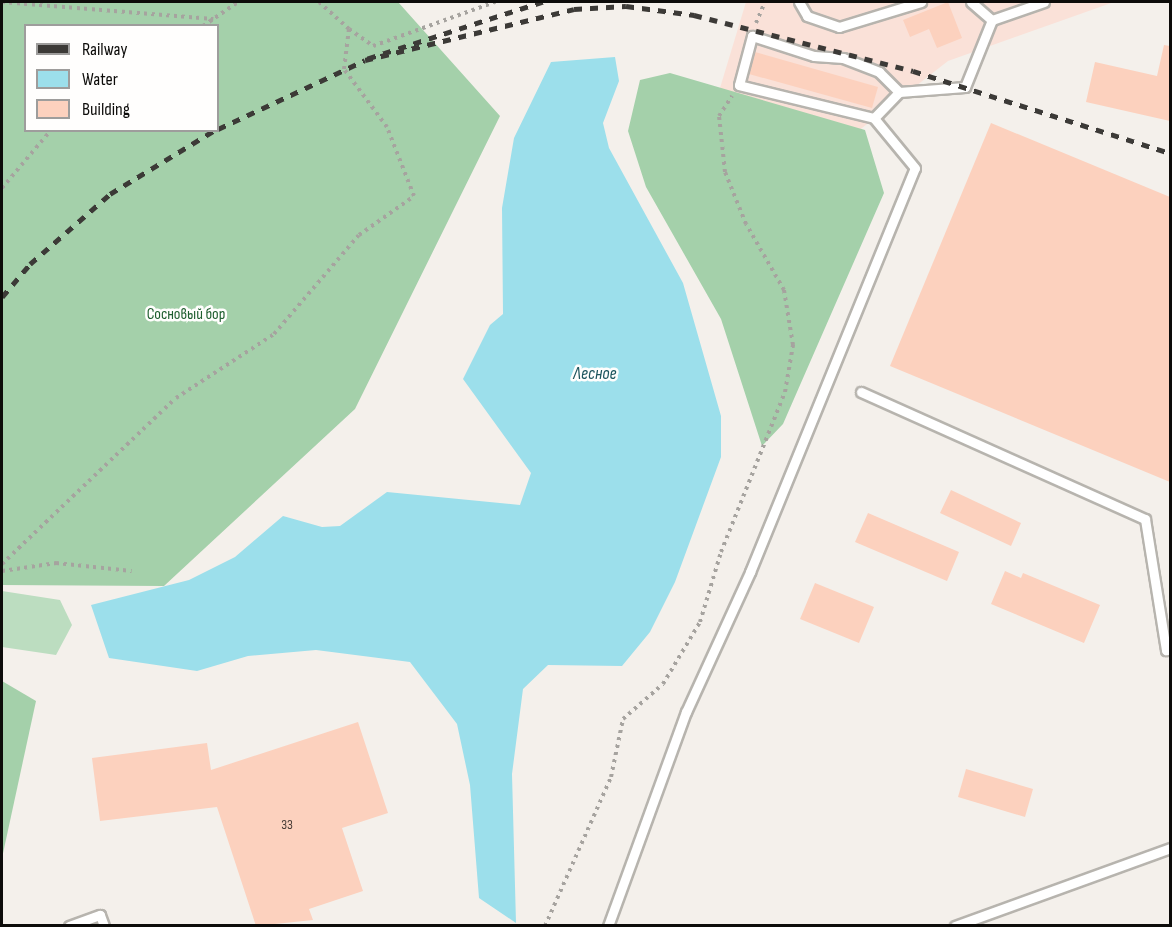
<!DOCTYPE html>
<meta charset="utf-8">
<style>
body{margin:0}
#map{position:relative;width:1172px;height:927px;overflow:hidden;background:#f4f0eb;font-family:"Sofia Sans Condensed",sans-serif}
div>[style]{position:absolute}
.industrial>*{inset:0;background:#fae1d8}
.green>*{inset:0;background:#bcddc0}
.forest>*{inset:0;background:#a4d0aa}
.water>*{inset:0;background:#9cdfeb}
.building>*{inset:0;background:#fcd1be}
.path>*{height:4px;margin-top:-2px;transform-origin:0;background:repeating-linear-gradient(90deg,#a6a39f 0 3px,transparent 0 7.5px)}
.roads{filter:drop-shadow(2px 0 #b7b4ae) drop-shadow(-2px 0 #b7b4ae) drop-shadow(0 2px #b7b4ae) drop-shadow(0 -2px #b7b4ae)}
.service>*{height:9px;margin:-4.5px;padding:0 4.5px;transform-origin:4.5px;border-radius:4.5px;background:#fff}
.rail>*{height:4.5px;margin-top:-2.25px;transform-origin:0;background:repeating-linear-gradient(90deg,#3c3a37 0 8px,transparent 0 16px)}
span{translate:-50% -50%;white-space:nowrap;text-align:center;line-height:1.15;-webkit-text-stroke:5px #fffefd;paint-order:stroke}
.number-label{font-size:14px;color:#493d37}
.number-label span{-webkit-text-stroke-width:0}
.park-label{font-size:16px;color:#1f5e2f}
.water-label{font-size:18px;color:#1c545d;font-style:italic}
.frame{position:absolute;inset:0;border:3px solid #0d0c0a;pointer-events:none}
.legend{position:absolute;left:24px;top:24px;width:195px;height:108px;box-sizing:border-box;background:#fffefd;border:2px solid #9e9d9c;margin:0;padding:8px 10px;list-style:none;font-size:18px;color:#0d0c0a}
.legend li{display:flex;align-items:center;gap:12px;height:30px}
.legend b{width:30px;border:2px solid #9e9d9c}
</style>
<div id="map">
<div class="industrial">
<i style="clip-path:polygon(746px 2px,1114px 2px,948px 61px,844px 142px,720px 88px)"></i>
</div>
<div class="green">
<i style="clip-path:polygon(2px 591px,60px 600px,72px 625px,56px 655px,2px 647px)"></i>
</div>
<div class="forest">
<i style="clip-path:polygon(evenodd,2px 2px,398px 2px,500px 116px,355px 409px,164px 586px,2px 585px,2px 2px,26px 26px,218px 26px,218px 130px,26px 130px,26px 26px)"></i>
<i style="clip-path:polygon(670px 73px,865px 130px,884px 193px,783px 424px,762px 446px,721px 319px,646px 187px,628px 131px,640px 80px)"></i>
<i style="clip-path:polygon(2px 681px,36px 701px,2px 858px)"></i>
</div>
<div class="water">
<i style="clip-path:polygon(615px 57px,619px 81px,603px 123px,609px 148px,683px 283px,721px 416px,721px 457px,675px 582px,650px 632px,622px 666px,548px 665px,523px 689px,512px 774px,516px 923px,479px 898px,470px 785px,457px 724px,410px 662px,316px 650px,248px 656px,197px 671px,109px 658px,91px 605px,189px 580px,235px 557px,283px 516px,322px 527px,340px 526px,387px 492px,520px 505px,531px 473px,463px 379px,490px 325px,503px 314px,502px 208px,514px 138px,551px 62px)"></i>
</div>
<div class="building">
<i style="clip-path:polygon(948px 2px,962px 38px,937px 48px,929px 29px,910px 37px,903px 20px)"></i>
<i style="clip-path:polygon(1164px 45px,1170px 46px,1170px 121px,1086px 102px,1095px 62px,1157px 76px)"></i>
<i style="clip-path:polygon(755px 52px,878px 87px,872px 108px,749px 74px)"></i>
<i style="clip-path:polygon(991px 123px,1170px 197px,1170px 482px,890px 366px)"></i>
<i style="clip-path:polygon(951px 490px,1021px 523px,1011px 546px,940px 513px)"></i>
<i style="clip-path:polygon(868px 513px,959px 552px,947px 581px,855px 542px)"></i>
<i style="clip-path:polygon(1005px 571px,1021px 578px,1023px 573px,1100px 605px,1084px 643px,991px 604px)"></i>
<i style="clip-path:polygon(815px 583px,874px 607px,859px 643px,800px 619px)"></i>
<i style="clip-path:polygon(358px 722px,388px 813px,342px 828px,363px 891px,309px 909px,313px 920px,256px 926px,217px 807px,100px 821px,92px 758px,207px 743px,211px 770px)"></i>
<i style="clip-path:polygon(966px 769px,1033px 789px,1025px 817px,958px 797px)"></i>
</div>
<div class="path">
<i style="left:2px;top:2px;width:212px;rotate:4.6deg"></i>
<i style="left:756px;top:23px;width:23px;rotate:-67deg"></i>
<i style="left:203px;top:26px;width:42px;rotate:-34.4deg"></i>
<i style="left:349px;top:29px;width:29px;rotate:35deg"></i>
<i style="left:373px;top:46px;width:130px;rotate:-19.8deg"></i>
<i style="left:2px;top:188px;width:76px;rotate:-49.8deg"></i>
<i style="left:2px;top:564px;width:240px;rotate:-43.7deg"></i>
<i style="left:176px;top:398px;width:117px;rotate:-33.1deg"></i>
<i style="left:274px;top:334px;width:130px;rotate:-49.4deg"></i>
<i style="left:359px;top:235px;width:67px;rotate:-35.3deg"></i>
<i style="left:414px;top:196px;width:74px;rotate:-111.4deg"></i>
<i style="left:387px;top:127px;width:72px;rotate:-126.6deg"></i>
<i style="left:344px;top:69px;width:40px;rotate:-82.9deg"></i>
<i style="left:349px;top:29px;width:40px;rotate:-138deg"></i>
<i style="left:2px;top:571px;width:55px;rotate:-8.4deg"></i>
<i style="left:56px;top:563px;width:76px;rotate:6deg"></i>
<i style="left:545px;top:926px;width:163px;rotate:-66.1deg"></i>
<i style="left:611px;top:777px;width:59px;rotate:-78.3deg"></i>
<i style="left:623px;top:719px;width:53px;rotate:-41.2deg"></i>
<i style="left:663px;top:684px;width:72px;rotate:-59.2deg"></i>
<i style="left:700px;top:622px;width:73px;rotate:-73.3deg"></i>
<i style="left:721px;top:552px;width:172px;rotate:-68.2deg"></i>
<i style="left:785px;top:392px;width:48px;rotate:-80.3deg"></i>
<i style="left:793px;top:345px;width:56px;rotate:-99.3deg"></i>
<i style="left:784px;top:290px;width:76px;rotate:-119.9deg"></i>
<i style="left:746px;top:224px;width:56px;rotate:-112deg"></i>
<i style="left:725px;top:172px;width:56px;rotate:-96.1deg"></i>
<i style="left:719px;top:116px;width:24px;rotate:-57deg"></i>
</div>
<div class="roads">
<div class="service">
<i style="left:799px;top:2px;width:16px;rotate:60deg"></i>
<i style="left:807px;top:16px;width:34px;rotate:19deg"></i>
<i style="left:839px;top:27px;width:86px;rotate:-17deg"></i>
<i style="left:971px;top:2px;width:28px;rotate:41deg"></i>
<i style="left:874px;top:118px;width:139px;rotate:-166.3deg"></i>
<i style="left:739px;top:85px;width:51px;rotate:-75.1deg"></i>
<i style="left:752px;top:36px;width:65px;rotate:17.9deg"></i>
<i style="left:814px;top:56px;width:29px;rotate:4deg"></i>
<i style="left:843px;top:58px;width:39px;rotate:21deg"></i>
<i style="left:879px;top:72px;width:28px;rotate:45deg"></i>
<i style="left:861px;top:392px;width:311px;rotate:24.1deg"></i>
<i style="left:1145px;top:519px;width:133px;rotate:80.9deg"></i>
<i style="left:1166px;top:650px;width:4px;rotate:-14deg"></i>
<i style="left:69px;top:926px;width:33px;rotate:-20deg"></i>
<i style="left:100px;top:915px;width:12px;rotate:70deg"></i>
<i style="left:608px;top:926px;width:228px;rotate:-70deg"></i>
<i style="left:686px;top:712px;width:154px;rotate:-65.4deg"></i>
<i style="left:750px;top:572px;width:436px;rotate:-67.8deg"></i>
<i style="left:915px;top:168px;width:65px;rotate:-129.4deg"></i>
<i style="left:874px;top:118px;width:36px;rotate:-46deg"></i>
<i style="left:899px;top:92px;width:66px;rotate:-4.3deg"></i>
<i style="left:965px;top:87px;width:72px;rotate:-68.1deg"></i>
<i style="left:992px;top:20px;width:55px;rotate:-19.1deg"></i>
<i style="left:955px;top:926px;width:229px;rotate:-19.9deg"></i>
</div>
</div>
<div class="rail">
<i style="left:543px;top:2px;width:187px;rotate:162deg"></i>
<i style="left:365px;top:60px;width:215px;rotate:-13.7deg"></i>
<i style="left:574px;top:9px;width:52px;rotate:-3.3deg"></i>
<i style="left:626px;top:6px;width:69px;rotate:7.5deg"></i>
<i style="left:694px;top:15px;width:226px;rotate:14.3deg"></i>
<i style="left:913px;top:71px;width:270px;rotate:17.7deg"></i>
<i style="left:218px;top:129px;width:162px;rotate:-25.1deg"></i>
<i style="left:2px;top:297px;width:43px;rotate:-49.7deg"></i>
<i style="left:30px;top:264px;width:106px;rotate:-41.2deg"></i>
<i style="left:110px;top:194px;width:123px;rotate:-31.4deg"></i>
</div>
<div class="number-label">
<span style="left:287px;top:825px">33</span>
</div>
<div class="park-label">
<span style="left:186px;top:315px">Сосновый бор</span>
</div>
<div class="water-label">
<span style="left:595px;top:374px">Лесное</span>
</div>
<div class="frame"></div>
<ul class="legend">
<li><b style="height:8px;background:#3c3a37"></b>Railway</li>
<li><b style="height:16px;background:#9cdfeb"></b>Water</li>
<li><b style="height:16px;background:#fcd1be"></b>Building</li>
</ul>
</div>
